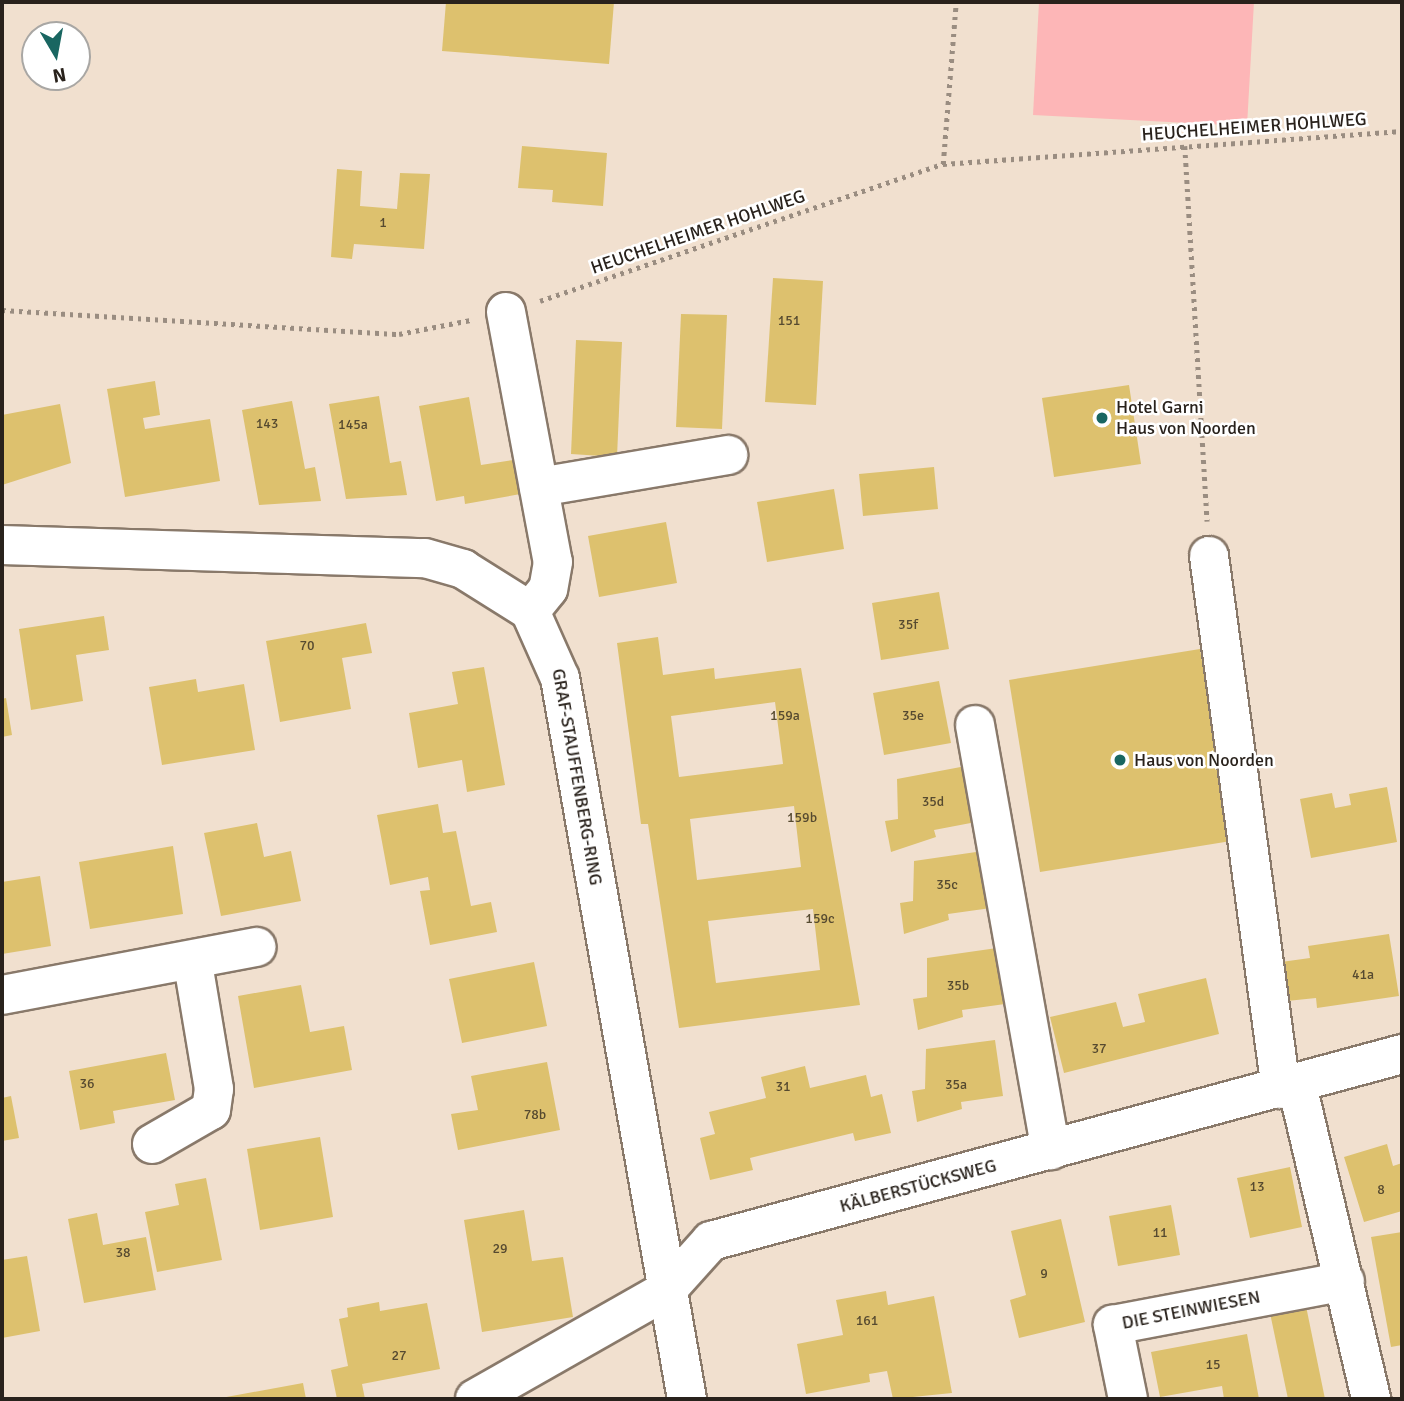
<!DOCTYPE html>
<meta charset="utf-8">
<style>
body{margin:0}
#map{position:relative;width:1404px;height:1401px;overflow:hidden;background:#f1e0cf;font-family:Signika,sans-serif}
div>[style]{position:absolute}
.green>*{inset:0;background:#fdb6b7}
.building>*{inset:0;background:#ddc16e}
.path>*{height:4.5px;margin-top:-2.25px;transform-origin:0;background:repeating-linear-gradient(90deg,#9a8d81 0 3.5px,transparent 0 8.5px)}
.roads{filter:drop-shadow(2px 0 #89796a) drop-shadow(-2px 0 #89796a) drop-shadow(0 2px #89796a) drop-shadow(0 -2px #89796a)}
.minor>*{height:38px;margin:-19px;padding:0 19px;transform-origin:19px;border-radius:19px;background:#fff}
.dots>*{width:19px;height:19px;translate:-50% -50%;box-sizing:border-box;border:4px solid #fff;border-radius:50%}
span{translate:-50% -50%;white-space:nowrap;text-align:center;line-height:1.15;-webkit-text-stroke:5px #fff;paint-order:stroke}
.number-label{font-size:14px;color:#564a30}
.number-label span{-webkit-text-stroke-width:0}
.street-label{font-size:18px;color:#29221c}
.poi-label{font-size:18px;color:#29221c}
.left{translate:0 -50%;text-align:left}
.frame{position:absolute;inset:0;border:4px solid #29221c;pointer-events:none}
.north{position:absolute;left:21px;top:21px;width:70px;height:70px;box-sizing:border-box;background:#fff;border:2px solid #a9a7a4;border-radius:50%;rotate:170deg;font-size:19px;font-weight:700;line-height:28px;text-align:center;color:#29221c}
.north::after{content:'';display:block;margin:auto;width:24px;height:32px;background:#196661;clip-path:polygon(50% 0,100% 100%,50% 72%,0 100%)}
</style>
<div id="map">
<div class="green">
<i style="clip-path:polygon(1039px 2px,1254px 2px,1247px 126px,1033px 115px)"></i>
</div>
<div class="building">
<i style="clip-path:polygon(446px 2px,614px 2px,609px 64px,442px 51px)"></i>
<i style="clip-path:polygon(522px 146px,607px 153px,603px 206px,552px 202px,553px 190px,518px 188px)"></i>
<i style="clip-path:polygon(337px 169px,362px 171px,360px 206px,397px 209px,400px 173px,430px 174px,424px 249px,354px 244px,352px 259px,331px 257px)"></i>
<i style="clip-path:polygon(773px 278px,823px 281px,816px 405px,765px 402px)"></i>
<i style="clip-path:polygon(681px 314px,727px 315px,722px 429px,676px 427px)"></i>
<i style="clip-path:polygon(576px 340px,622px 342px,617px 457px,571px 454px)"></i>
<i style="clip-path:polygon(155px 381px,160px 415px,143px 418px,145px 429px,210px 419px,220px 481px,125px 497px,107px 389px)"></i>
<i style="clip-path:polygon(1129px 385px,1141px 464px,1054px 477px,1042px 398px)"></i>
<i style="clip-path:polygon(379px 396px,390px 463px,401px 461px,407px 495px,346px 499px,329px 404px)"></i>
<i style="clip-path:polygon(469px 397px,481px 465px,520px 459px,526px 493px,465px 504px,464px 496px,436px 501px,419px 406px)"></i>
<i style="clip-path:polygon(292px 401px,305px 469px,315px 467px,321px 501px,259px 505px,242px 410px)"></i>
<i style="clip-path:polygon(60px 404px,71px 463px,2px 485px,2px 415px)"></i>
<i style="clip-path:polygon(934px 467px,938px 509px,863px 516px,859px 474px)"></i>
<i style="clip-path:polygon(834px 489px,844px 549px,767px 562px,757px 502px)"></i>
<i style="clip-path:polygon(666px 522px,677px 583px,599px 597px,588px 536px)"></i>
<i style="clip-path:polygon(939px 592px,949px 649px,881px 660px,872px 603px)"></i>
<i style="clip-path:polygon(104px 616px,109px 650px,76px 655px,83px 701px,31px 710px,19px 629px)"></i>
<i style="clip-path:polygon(366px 623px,372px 653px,342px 658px,351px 709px,280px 722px,266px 641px)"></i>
<i style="clip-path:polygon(evenodd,658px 637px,663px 675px,714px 668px,715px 679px,801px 668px,860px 1005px,679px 1028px,648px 824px,641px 824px,617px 643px,658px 637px,775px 702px,783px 764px,679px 777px,671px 716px,775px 702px,658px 637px,794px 806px,801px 867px,697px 880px,690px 819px,794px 806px,658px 637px,813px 909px,820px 970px,716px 983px,708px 921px,813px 909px)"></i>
<i style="clip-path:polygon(1200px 649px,1231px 841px,1040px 872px,1009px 680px)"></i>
<i style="clip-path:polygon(484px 667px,505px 785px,467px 792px,462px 760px,418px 768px,409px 713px,458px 704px,452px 672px)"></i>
<i style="clip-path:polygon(196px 679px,198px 692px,244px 684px,255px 750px,162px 765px,149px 687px)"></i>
<i style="clip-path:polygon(939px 681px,951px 743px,884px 755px,873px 693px)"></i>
<i style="clip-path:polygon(6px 698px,12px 735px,2px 737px,2px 699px)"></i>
<i style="clip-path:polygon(966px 766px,976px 822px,934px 830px,936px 837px,891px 852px,885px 821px,898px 819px,897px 779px)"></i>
<i style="clip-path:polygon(1387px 787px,1397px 842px,1311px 858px,1300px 799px,1332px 793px,1335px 808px,1351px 805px,1349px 794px)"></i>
<i style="clip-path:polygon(438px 804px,443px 833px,456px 831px,471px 906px,491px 902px,497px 932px,430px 945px,420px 891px,430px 890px,428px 877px,390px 885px,377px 815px)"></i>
<i style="clip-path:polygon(257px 823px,264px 857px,291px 851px,301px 901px,221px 916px,204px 833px)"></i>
<i style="clip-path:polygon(173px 846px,183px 914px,90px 929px,79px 862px)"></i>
<i style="clip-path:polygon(983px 851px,991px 908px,948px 914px,949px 920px,904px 934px,900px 903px,913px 901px,914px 861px)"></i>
<i style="clip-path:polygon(40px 876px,51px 946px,2px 954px,2px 882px)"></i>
<i style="clip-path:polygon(1389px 934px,1399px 996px,1317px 1008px,1316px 998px,1287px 1001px,1281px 962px,1310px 958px,1308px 946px)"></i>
<i style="clip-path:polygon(997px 948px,1005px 1004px,962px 1010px,963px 1017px,918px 1030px,913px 999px,927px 997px,927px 958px)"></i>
<i style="clip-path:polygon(534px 962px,547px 1026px,462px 1043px,449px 979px)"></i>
<i style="clip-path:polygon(1206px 978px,1219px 1034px,1064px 1073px,1050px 1017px,1116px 1002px,1123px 1027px,1145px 1022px,1138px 994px)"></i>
<i style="clip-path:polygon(301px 985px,310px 1032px,344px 1026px,352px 1070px,254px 1088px,238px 996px)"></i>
<i style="clip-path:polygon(995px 1040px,1003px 1096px,961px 1102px,962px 1109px,917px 1122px,912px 1091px,925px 1089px,926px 1049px)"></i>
<i style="clip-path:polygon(166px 1053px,175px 1100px,113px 1111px,115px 1123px,80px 1130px,69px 1071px)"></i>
<i style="clip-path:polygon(547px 1062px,560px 1130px,458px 1150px,451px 1114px,478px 1110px,471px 1076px)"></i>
<i style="clip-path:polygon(805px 1066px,810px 1088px,866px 1075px,871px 1097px,882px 1094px,891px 1133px,855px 1141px,853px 1133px,750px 1158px,753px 1170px,710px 1180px,700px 1138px,715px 1134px,709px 1112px,766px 1098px,761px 1077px)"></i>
<i style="clip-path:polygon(11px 1096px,19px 1138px,2px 1141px,2px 1098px)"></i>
<i style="clip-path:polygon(320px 1137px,333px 1217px,260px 1230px,247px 1149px)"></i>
<i style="clip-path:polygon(1387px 1144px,1393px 1166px,1402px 1163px,1402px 1211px,1364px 1222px,1344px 1157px)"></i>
<i style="clip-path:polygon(1290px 1167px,1302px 1227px,1250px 1238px,1237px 1178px)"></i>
<i style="clip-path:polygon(206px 1178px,222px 1260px,157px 1272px,145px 1212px,179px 1205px,175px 1184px)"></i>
<i style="clip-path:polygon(1171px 1205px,1180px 1255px,1118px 1266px,1109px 1216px)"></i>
<i style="clip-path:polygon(524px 1210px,532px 1261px,563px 1257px,573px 1317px,482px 1332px,464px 1220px)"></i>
<i style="clip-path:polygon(97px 1213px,103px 1245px,146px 1237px,156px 1290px,84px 1303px,68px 1219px)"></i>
<i style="clip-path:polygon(1061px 1219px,1085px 1322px,1019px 1338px,1010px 1300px,1026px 1295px,1011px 1231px)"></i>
<i style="clip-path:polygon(1402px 1232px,1402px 1345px,1391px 1347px,1371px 1237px)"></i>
<i style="clip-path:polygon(27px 1256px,40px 1331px,2px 1338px,2px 1260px)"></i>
<i style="clip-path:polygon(886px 1291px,888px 1305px,934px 1296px,952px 1393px,893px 1399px,887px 1371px,869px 1374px,870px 1382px,806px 1394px,797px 1344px,843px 1335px,836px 1300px)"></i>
<i style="clip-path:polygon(379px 1302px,380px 1311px,427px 1303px,440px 1369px,362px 1384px,365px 1399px,337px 1399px,331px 1370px,348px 1366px,339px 1319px,348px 1317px,347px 1308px)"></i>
<i style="clip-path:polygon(1306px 1306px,1325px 1399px,1288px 1399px,1270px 1313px)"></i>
<i style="clip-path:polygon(1247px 1334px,1259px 1399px,1224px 1399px,1222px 1386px,1160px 1397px,1151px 1352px)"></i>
<i style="clip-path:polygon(303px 1383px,306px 1399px,221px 1399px,221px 1398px)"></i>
</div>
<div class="path">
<i style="left:1185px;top:146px;width:376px;rotate:86.6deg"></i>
<i style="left:943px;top:164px;width:163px;rotate:-85.4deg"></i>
<i style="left:540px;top:301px;width:426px;rotate:-18.8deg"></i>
<i style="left:943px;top:164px;width:460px;rotate:-4.1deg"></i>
<i style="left:2px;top:310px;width:398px;rotate:3.5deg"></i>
<i style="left:399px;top:334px;width:73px;rotate:-11deg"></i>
</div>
<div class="roads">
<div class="minor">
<i style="left:506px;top:312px;width:254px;rotate:79.4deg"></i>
<i style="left:553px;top:562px;width:27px;rotate:100deg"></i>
<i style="left:548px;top:589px;width:28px;rotate:129deg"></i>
<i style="left:539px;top:487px;width:192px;rotate:-9.6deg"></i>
<i style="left:2px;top:545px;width:423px;rotate:1.8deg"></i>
<i style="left:425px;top:558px;width:40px;rotate:16deg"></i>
<i style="left:463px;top:569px;width:79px;rotate:32.1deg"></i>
<i style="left:530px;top:611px;width:73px;rotate:65.9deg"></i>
<i style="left:560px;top:678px;width:732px;rotate:80.01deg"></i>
<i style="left:1209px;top:556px;width:538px;rotate:82.31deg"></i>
<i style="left:975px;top:725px;width:432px;rotate:79.9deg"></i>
<i style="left:2px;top:995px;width:259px;rotate:-10.7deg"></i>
<i style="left:1297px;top:1085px;width:323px;rotate:76.7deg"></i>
<i style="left:152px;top:1144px;width:68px;rotate:-30deg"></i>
<i style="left:211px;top:1110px;width:21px;rotate:-82deg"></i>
<i style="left:214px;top:1089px;width:128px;rotate:-99.5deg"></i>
<i style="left:475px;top:1399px;width:221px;rotate:-29.6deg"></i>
<i style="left:667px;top:1290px;width:66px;rotate:-48.1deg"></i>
<i style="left:711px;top:1241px;width:716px;rotate:-15.14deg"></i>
<i style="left:1128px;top:1399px;width:76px;rotate:-101.5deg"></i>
<i style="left:1113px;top:1325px;width:236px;rotate:-10.7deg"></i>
</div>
</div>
<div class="dots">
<i style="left:1102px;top:418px;background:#196661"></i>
<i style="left:1120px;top:760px;background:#196661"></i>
</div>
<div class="number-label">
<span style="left:383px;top:223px">1</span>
<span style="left:789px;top:321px">151</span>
<span style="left:267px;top:424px">143</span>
<span style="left:353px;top:425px">145a</span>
<span style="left:908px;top:625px">35f</span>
<span style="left:307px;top:646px">70</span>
<span style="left:785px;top:716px">159a</span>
<span style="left:913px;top:716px">35e</span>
<span style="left:933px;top:802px">35d</span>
<span style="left:802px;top:818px">159b</span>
<span style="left:947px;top:885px">35c</span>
<span style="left:820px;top:919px">159c</span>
<span style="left:1363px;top:975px">41a</span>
<span style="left:958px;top:986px">35b</span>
<span style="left:1099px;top:1049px">37</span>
<span style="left:87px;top:1084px">36</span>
<span style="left:956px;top:1085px">35a</span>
<span style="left:783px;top:1087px">31</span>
<span style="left:535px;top:1115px">78b</span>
<span style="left:1257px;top:1187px">13</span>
<span style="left:1381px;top:1190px">8</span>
<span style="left:1160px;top:1233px">11</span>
<span style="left:500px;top:1249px">29</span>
<span style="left:123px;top:1253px">38</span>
<span style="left:1044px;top:1274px">9</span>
<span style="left:867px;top:1321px">161</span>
<span style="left:399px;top:1356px">27</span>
<span style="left:1213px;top:1365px">15</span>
</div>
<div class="street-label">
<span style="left:1254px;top:127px;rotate:-4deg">HEUCHELHEIMER HOHLWEG</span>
<span style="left:698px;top:232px;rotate:-19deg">HEUCHELHEIMER HOHLWEG</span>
<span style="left:577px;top:777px;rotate:80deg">GRAF-STAUFFENBERG-RING</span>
<span style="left:918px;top:1186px;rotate:-15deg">KÄLBERSTÜCKSWEG</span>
<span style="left:1191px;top:1310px;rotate:-11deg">DIE STEINWIESEN</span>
</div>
<div class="poi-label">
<span class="left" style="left:1116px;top:418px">Hotel Garni<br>Haus von Noorden</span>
<span class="left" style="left:1134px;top:760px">Haus von Noorden</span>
</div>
<div class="frame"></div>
<div class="north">N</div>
</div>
